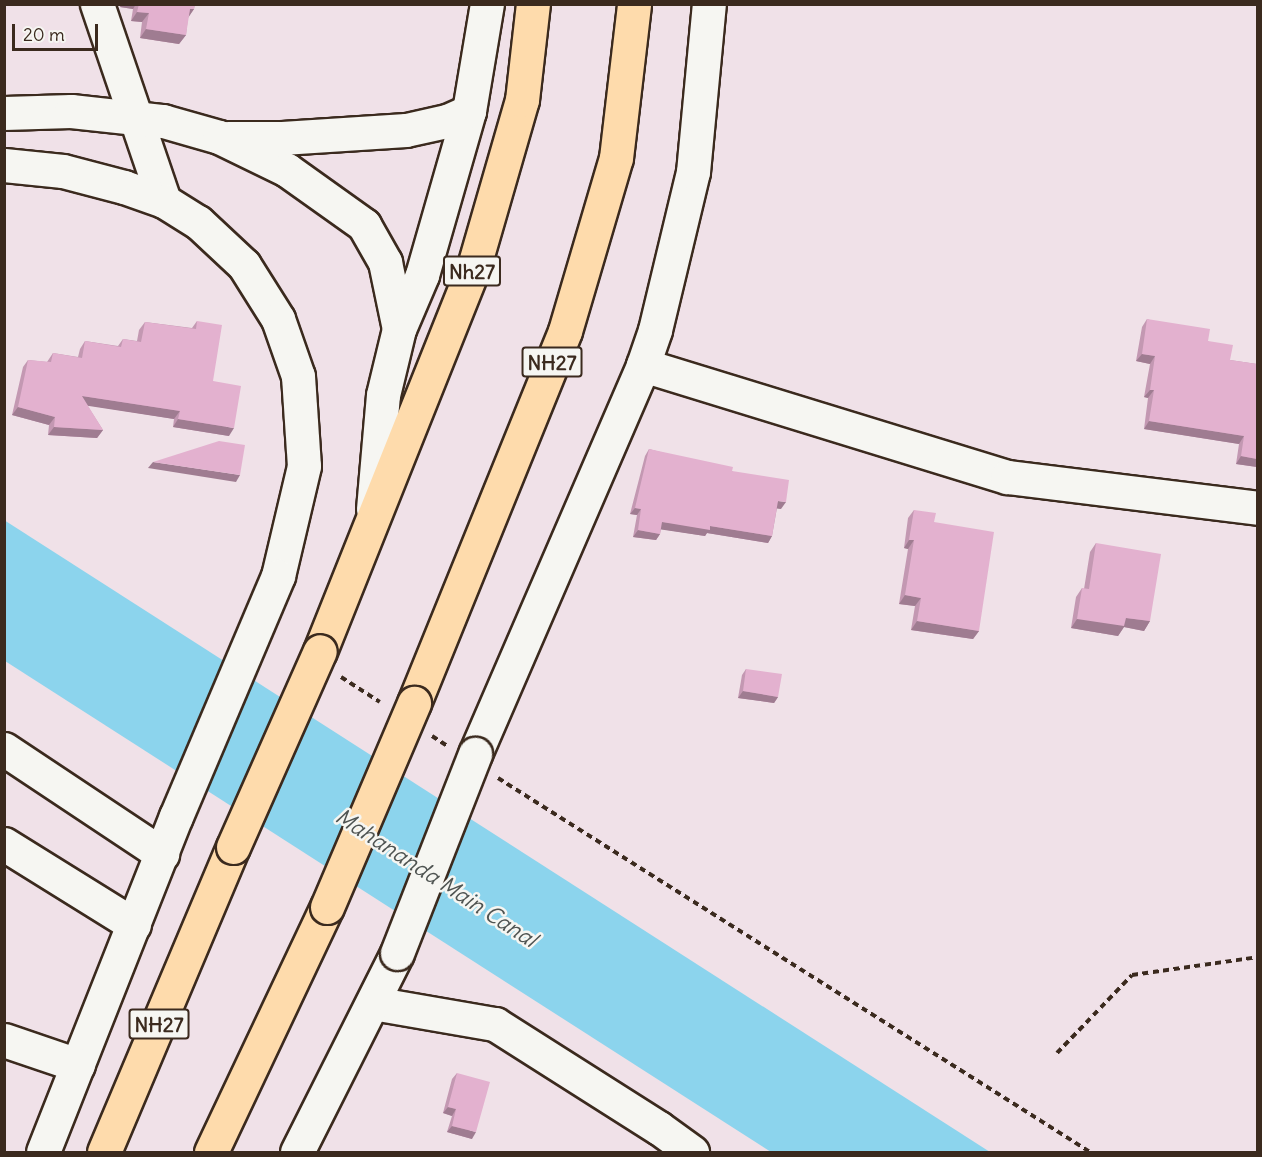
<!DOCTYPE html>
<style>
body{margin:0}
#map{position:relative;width:1262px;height:1157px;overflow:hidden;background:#f0e1e8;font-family:Delius,sans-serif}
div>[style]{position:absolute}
.water>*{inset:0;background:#8cd4ed}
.path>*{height:4px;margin-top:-2px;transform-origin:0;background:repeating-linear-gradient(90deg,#3b2a1e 0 6px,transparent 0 10.5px)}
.roads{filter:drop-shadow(2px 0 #3b2a1e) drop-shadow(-2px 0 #3b2a1e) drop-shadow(0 2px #3b2a1e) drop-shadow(0 -2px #3b2a1e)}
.minor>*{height:33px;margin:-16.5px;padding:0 16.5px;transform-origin:16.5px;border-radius:16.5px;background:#f6f6f2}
.highway>*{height:33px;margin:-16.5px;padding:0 16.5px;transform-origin:16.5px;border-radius:16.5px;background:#fedbac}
.bridges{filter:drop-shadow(2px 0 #3b2a1e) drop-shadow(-2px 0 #3b2a1e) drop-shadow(0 2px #3b2a1e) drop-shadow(0 -2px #3b2a1e)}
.minor-bridge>*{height:33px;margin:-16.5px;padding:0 16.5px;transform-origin:16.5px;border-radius:16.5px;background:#f6f6f2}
.highway-bridge>*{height:33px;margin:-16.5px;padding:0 16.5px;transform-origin:16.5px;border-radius:16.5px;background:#fedbac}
.wall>*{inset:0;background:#c398b2}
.shaded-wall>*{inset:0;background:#9f7c91}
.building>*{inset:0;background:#e3b1cf}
span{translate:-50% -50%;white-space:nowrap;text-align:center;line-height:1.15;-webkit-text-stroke:5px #f6f6f2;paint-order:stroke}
.shield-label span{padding:2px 4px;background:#f6f6f2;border:2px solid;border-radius:4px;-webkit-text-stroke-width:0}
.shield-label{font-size:20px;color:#3b2a1e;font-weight:700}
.water-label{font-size:22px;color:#4f5452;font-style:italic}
.frame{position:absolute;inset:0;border:6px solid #3b2a1e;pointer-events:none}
.scale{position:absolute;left:12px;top:24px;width:86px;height:27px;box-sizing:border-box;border:3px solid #3b2a1e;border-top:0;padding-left:8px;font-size:18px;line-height:21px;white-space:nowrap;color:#3b2a1e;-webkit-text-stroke:4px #f6f6f2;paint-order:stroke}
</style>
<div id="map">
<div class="water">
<i style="clip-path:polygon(4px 520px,990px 1152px,771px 1152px,5px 661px)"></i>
</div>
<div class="path">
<i style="left:341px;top:677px;width:46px;rotate:32.7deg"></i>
<i style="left:432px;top:736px;width:17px;rotate:33deg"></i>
<i style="left:498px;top:778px;width:700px;rotate:32.28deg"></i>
<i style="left:1057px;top:1053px;width:108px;rotate:-46.1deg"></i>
<i style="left:1132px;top:975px;width:127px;rotate:-8.1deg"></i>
</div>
<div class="roads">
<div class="minor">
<i style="left:97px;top:4px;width:208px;rotate:71.2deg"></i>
<i style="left:4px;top:113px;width:67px;rotate:-1.7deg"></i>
<i style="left:71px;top:111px;width:93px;rotate:6.2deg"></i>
<i style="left:163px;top:121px;width:58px;rotate:15.9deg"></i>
<i style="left:219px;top:137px;width:76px;rotate:25.9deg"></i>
<i style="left:287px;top:170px;width:95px;rotate:35.5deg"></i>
<i style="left:364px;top:225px;width:43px;rotate:60.4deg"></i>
<i style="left:385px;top:262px;width:68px;rotate:78.2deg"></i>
<i style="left:228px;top:138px;width:54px"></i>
<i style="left:282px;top:138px;width:124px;rotate:-3.7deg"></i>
<i style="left:406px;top:130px;width:42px;rotate:-12.4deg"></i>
<i style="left:447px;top:121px;width:24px;rotate:-24deg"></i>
<i style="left:4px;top:165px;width:59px;rotate:5.8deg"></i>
<i style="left:63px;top:171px;width:63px;rotate:14.7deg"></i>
<i style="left:124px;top:187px;width:42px;rotate:19.3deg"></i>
<i style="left:164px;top:201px;width:40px;rotate:32deg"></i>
<i style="left:198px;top:222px;width:63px;rotate:43.1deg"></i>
<i style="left:244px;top:265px;width:64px;rotate:57.8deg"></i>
<i style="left:278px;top:319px;width:60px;rotate:70.7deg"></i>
<i style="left:298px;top:376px;width:90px;rotate:86.2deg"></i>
<i style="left:304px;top:466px;width:113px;rotate:103.3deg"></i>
<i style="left:278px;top:576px;width:261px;rotate:113deg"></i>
<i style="left:176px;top:816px;width:361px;rotate:111.6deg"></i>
<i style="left:643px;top:365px;width:381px;rotate:17.1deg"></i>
<i style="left:1007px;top:477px;width:253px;rotate:7deg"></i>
<i style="left:373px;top:509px;width:114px;rotate:-85deg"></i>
<i style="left:383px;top:395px;width:68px;rotate:-76.4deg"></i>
<i style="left:399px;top:329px;width:59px;rotate:-66.9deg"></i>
<i style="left:422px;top:275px;width:171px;rotate:-74deg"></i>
<i style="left:469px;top:111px;width:109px;rotate:-80.5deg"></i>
<i style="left:4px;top:749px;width:190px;rotate:33.6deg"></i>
<i style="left:475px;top:754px;width:424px;rotate:-66.6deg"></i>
<i style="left:643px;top:365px;width:37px;rotate:-71deg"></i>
<i style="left:655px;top:330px;width:163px;rotate:-76.5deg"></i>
<i style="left:693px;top:172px;width:169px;rotate:-84.6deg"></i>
<i style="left:4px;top:844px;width:153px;rotate:31.9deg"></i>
<i style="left:373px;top:1003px;width:124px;rotate:9.8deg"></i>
<i style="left:495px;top:1024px;width:194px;rotate:32.4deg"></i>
<i style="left:659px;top:1128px;width:41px;rotate:36deg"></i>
<i style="left:4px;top:1040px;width:78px;rotate:18.7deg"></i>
<i style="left:297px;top:1152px;width:223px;rotate:-63.3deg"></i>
</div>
<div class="highway">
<i style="left:320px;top:651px;width:415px;rotate:-68.2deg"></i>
<i style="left:474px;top:266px;width:173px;rotate:-73.9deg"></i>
<i style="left:522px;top:100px;width:97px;rotate:-83.5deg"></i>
<i style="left:414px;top:703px;width:401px;rotate:-67.9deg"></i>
<i style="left:565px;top:331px;width:180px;rotate:-73.6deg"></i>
<i style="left:616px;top:158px;width:155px;rotate:-83.3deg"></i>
<i style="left:104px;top:1152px;width:331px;rotate:-67.1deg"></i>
<i style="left:211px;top:1152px;width:271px;rotate:-64.7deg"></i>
</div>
</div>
<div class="bridges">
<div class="minor-bridge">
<i style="left:397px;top:953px;width:214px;rotate:-68.6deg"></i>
</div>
<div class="highway-bridge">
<i style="left:233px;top:847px;width:214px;rotate:-66.1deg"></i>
<i style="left:327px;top:907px;width:222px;rotate:-66.9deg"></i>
</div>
</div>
<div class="wall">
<i style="clip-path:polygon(121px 4px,195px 4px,194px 9px,188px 17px,186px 35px,179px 44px,140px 38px,142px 22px,131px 21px,133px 9px,120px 7px)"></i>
<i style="clip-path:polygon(1147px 319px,1208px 341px,1230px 360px,1257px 364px,1257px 467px,1236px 464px,1239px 444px,1144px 429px,1148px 398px,1144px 397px,1150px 364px,1136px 361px,1142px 327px)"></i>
<i style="clip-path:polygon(197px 321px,213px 381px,229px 436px,173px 427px,174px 419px,87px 405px,103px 430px,97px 438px,48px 435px,49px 425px,12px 415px,23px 367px,28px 360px,47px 362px,53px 353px,78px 357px,80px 349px,85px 341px,118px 346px,123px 339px,137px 341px,139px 330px,145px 322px,192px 328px)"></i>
<i style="clip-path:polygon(649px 449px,732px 471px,781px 509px,777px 508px,772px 536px,768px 543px,707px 533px,705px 536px,661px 529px,660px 534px,656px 540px,633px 537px,637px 515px,630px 514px,645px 456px)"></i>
<i style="clip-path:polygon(914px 510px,934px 522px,979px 631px,973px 639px,911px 630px,915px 606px,899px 604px,908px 549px,904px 548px,908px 518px)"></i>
<i style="clip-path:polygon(1096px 543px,1150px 621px,1144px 631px,1124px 627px,1118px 636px,1071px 628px,1076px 597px,1082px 588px,1084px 589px,1090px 552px)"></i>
<i style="clip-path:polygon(746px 669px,778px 697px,774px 703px,738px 698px,742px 675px)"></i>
<i style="clip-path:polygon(457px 1073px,472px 1139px,447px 1132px,452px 1116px,443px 1113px,452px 1079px)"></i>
</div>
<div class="shaded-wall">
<i style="clip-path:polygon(122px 4px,136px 4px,133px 9px,120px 7px)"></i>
<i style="clip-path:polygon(190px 9px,194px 9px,188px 18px)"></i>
<i style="clip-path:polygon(137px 12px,149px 13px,142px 22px,131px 21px)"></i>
<i style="clip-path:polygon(146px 29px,186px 35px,179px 44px,140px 38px)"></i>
<i style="clip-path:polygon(1142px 354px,1155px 356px,1150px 364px,1136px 361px)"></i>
<i style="clip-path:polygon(1150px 390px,1154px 390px,1148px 398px,1144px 397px)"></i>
<i style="clip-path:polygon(82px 396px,180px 411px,174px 419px,76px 404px)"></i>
<i style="clip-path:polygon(18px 407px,55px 417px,49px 425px,12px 415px)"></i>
<i style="clip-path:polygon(178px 419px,234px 428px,229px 436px,173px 427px)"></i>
<i style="clip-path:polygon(1149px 421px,1244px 436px,1239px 444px,1144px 429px)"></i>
<i style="clip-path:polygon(54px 427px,103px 430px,97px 438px,48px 435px)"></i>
<i style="clip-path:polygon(1241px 456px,1257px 459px,1257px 467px,1236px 464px)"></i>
<i style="clip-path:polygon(153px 462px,240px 475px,236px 482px,148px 468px)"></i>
<i style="clip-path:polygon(778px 501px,786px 502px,781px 509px,773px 508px)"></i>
<i style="clip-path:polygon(635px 508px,641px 509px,637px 515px,630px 514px)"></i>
<i style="clip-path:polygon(662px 522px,710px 526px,772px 536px,768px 543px,707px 533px,705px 536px,658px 529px)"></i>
<i style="clip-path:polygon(638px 530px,660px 534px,656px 540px,633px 537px)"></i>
<i style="clip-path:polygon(909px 540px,914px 540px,908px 549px,904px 548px)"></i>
<i style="clip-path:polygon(905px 595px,921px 598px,915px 606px,899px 604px)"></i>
<i style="clip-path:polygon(1126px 618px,1150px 621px,1144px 631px,1124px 627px,1118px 636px,1071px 628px,1077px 619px)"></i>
<i style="clip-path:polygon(917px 621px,979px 631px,973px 639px,911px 630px)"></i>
<i style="clip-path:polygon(743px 691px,778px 697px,774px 703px,738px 698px)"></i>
<i style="clip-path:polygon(448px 1107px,456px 1109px,452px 1116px,443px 1113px)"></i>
<i style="clip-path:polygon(452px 1126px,476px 1132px,472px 1139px,447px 1132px)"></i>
</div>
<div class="building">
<i style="clip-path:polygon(139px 4px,195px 4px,194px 9px,190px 9px,186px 35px,146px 29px,149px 13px,137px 12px)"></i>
<i style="clip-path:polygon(1147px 319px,1210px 329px,1208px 341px,1233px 345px,1230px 360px,1257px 364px,1257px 459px,1241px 456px,1244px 436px,1149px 421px,1154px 390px,1150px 390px,1155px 356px,1142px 354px)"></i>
<i style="clip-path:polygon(197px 321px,222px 325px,213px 381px,241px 386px,234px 428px,178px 419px,180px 411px,82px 396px,103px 430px,54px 427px,55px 417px,18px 407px,28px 360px,51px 362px,53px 353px,82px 358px,85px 341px,121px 347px,123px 339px,141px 342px,145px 322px,196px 329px)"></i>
<i style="clip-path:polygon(219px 441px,245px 445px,240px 475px,153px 462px)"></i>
<i style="clip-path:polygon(649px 449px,733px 467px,732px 471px,789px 480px,786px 502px,778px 501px,772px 536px,710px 526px,710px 530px,662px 522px,660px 534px,638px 530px,641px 509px,635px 508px)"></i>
<i style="clip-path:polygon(914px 510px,936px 513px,934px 522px,994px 532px,979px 631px,917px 621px,921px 598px,905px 595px,914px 540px,909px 540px)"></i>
<i style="clip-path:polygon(1096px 543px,1161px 554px,1150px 621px,1126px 618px,1124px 626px,1077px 619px,1082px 588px,1089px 589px)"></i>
<i style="clip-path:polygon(746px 669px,782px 674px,778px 697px,743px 691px)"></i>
<i style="clip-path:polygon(457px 1073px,490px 1082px,476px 1132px,452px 1126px,456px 1109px,448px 1107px)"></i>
</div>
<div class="shield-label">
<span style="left:472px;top:271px">Nh27</span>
<span style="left:552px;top:362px">NH27</span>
<span style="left:159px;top:1024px">NH27</span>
</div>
<div class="water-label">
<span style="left:436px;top:878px;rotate:33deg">Mahananda Main Canal</span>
</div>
<div class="frame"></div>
<div class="scale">20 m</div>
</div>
